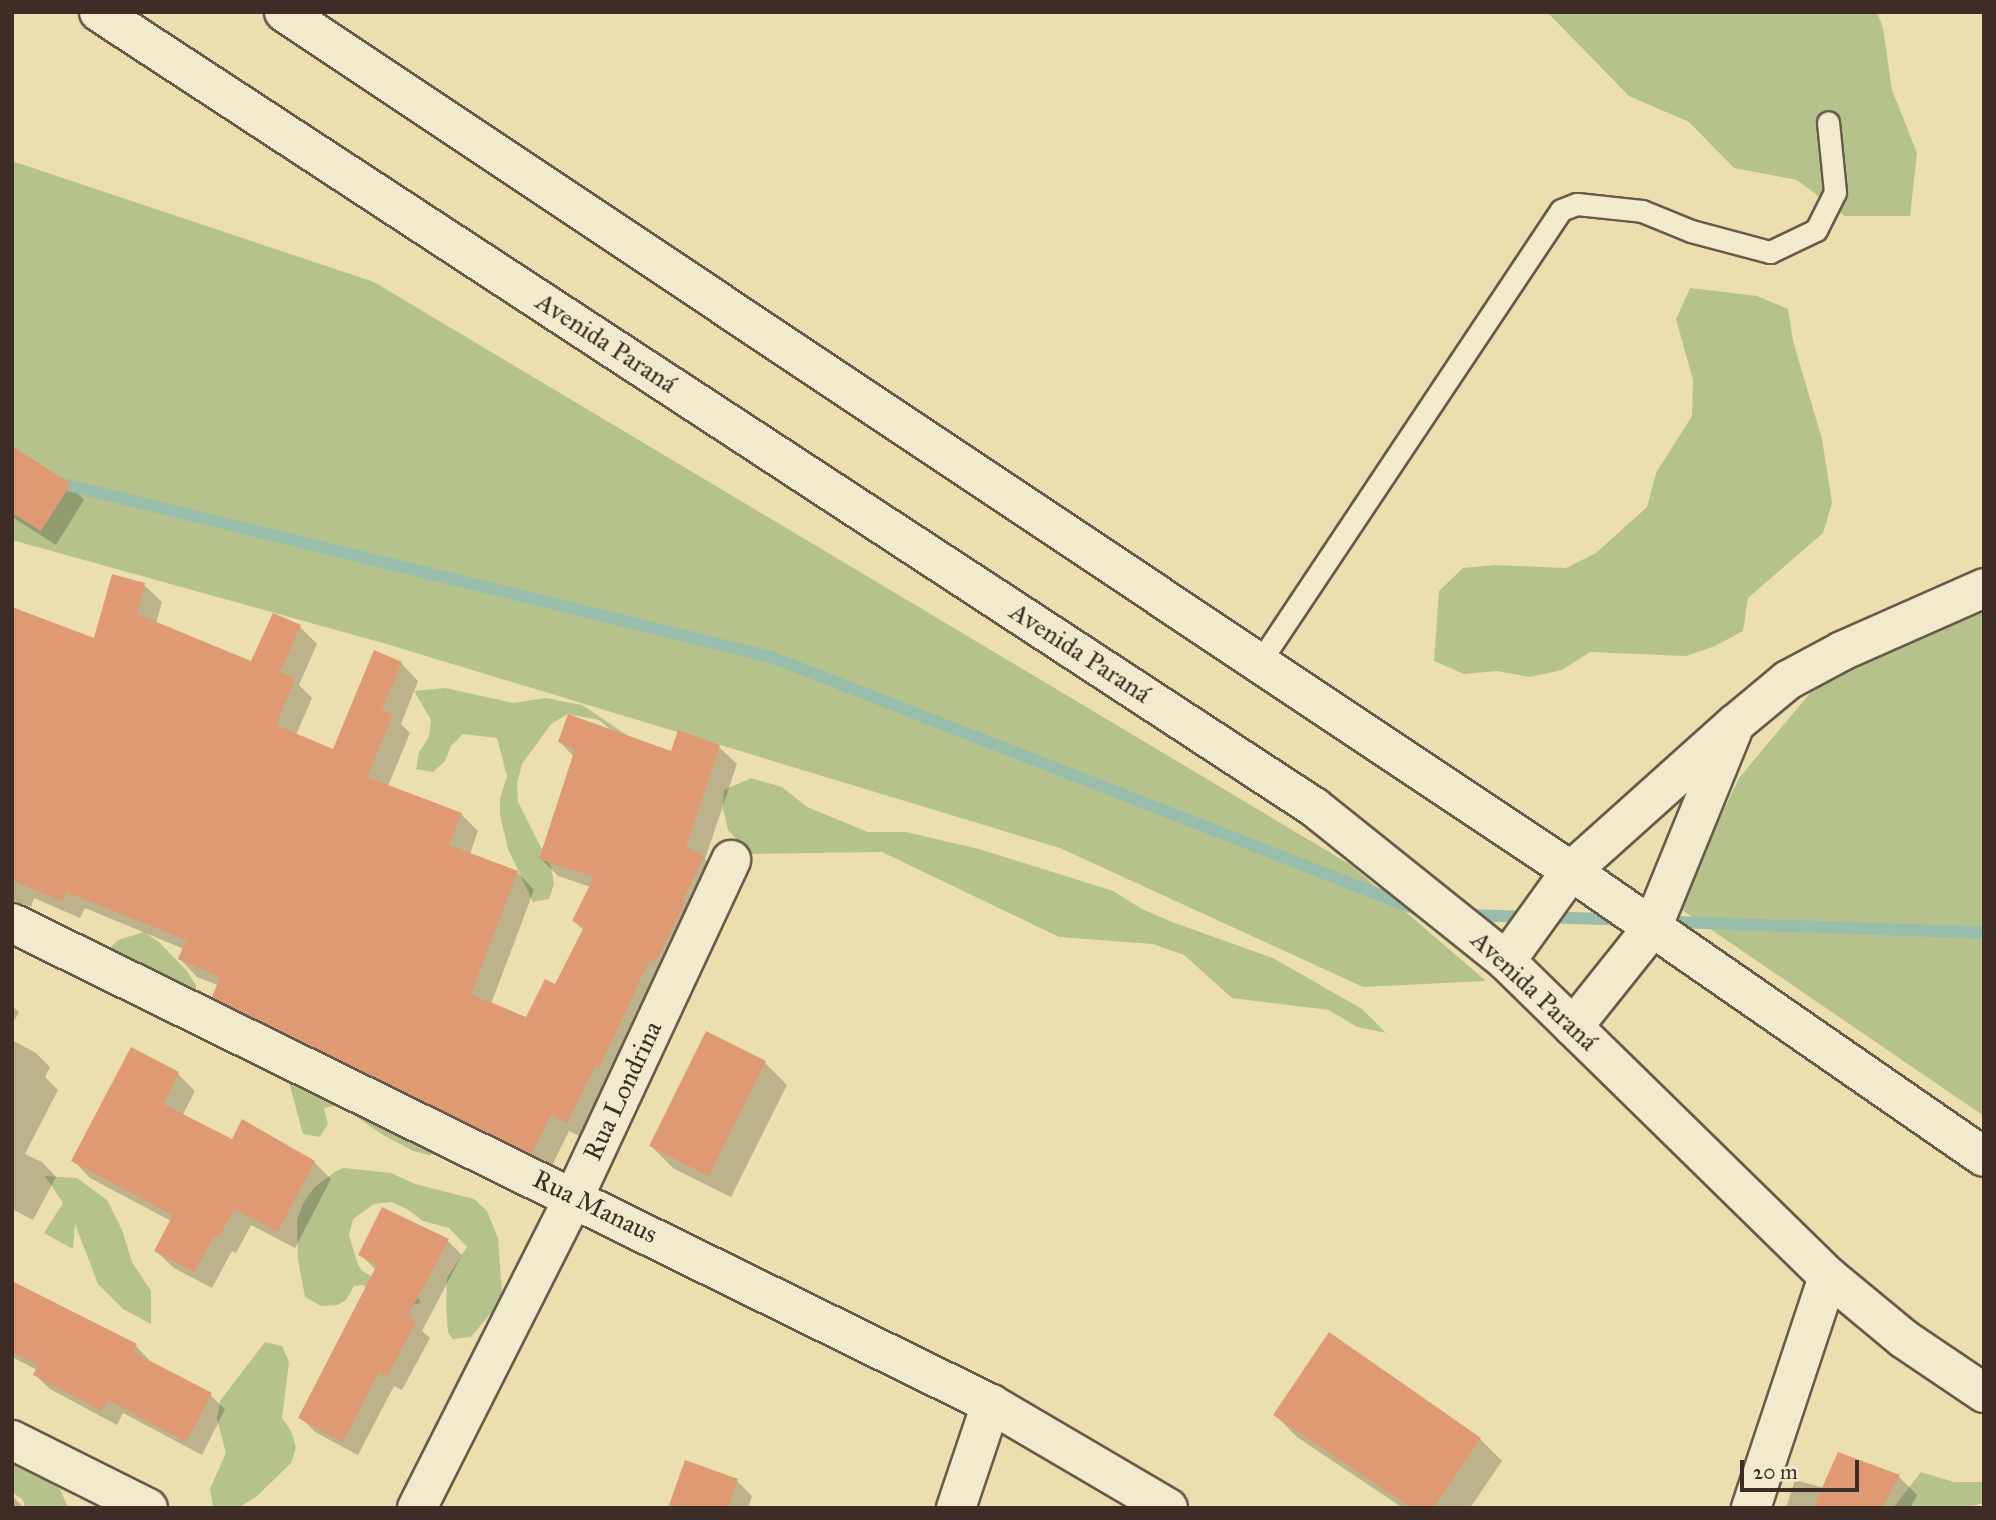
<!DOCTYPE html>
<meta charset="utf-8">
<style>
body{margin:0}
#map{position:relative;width:1996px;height:1520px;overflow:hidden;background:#ebdfb0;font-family:"IM FELL Great Primer",serif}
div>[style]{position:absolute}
.green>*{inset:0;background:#b6c28c}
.shadow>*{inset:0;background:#0003}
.stream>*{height:12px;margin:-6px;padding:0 6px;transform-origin:6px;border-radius:6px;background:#98bdab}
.building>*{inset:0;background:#e09a73}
.roads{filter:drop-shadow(2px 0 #695a49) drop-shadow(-2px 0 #695a49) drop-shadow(0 2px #695a49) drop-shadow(0 -2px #695a49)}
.service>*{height:21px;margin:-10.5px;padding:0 10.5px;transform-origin:10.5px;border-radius:10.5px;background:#f2eacc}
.minor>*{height:38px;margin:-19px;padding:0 19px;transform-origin:19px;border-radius:19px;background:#f2eacc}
.tertiary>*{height:38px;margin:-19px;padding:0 19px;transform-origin:19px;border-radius:19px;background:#f2eacc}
.secondary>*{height:38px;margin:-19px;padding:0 19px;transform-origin:19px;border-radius:19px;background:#f2eacc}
span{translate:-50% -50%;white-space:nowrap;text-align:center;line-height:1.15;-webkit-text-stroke:5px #f2eacc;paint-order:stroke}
.street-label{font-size:26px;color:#3e2d27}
.frame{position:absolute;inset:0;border:14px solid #3e2d27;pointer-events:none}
.scale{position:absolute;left:1740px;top:1460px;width:119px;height:32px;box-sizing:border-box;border:4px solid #3e2d27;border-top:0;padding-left:9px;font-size:21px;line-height:24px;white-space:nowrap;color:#3e2d27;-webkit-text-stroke:5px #f2eacc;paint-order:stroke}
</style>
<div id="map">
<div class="green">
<i style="clip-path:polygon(1547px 12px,1877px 12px,1883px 28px,1892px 90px,1917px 153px,1910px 216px,1845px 216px,1797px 180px,1734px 168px,1689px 122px,1629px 96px)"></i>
<i style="clip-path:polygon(12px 161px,374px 282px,1351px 865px,1486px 981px,1363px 987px,1060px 848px,383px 643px,12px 540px)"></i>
<i style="clip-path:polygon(1690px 288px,1757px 296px,1788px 309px,1793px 341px,1822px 439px,1832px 503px,1823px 533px,1748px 598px,1743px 631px,1715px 646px,1686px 656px,1590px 652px,1562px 670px,1530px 677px,1497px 671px,1464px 674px,1434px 661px,1439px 591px,1463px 568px,1495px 565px,1566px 568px,1596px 553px,1647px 507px,1656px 473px,1692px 416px,1693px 380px,1676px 319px)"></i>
<i style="clip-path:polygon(1984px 610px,1984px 1116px,1678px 907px,1739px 778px,1811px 692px,1896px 646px)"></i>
<i style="clip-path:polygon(445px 688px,513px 703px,546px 698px,582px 705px,636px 741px,612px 731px,599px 720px,568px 714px,551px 724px,522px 764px,517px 783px,518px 802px,551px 867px,554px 884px,549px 899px,533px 902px,508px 849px,500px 815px,500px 798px,507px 776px,497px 738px,463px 734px,451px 746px,445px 761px,433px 772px,416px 769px,419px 752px,429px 737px,431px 720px,414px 691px)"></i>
<i style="clip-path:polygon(751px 778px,782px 787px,807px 807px,868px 832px,906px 832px,979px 849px,1113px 891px,1142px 909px,1172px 922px,1273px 958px,1362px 1009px,1386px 1033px,1357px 1027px,1329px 1010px,1232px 998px,1184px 955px,1153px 944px,1059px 937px,882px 852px,750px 854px,728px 830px,723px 809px,724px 790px)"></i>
<i style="clip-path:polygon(144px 932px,159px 942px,186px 970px,196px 985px,196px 997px,106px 952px,118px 940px)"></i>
<i style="clip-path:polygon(291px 1069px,450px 1148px,430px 1155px,413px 1151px,383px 1135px,339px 1105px,324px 1108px,328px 1124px,320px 1137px,303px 1134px,290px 1086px)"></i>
<i style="clip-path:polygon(344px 1168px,391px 1173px,415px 1184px,474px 1199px,487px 1211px,498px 1238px,502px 1293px,500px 1302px,471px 1337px,453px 1339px,448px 1333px,446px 1305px,447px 1278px,467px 1247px,449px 1228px,423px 1221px,407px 1209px,392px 1202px,374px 1204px,353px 1219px,349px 1235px,357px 1262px,361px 1270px,376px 1279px,415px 1291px,421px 1303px,405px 1306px,362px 1285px,354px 1286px,346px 1300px,338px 1305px,321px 1306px,305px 1297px,298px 1260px,297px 1220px,304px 1202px,314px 1188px,336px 1171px)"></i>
<i style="clip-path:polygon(45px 1176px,77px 1178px,107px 1200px,122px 1230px,132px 1262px,151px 1291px,151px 1324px,123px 1309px,98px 1284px,75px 1224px,73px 1249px,44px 1233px,63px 1203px)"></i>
<i style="clip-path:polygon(265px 1342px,282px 1346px,289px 1362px,282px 1418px,291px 1431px,296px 1447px,291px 1463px,257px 1496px,238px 1508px,218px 1508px,213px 1506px,210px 1489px,226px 1453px,217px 1419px,220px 1401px)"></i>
<i style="clip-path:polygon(12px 1458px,60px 1489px,68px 1508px,25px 1508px,23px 1500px,12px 1492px)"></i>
<i style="clip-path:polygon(1921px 1472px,1954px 1482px,1984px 1482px,1984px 1503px,1963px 1508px,1893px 1508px)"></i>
</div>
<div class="shadow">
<i style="clip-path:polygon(12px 467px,70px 485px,84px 500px,56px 545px,12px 517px)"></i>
<i style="clip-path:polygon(144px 585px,162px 602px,156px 624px,252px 663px,300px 627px,317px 644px,299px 685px,312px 698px,296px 735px,334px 751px,401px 663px,418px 681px,401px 724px,410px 733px,388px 786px,461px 814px,478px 831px,470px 854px,517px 872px,534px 890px,491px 1004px,527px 1019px,556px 987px,584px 931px,574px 921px,591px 887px,558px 876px,541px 859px,574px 757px,560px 742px,672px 753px,679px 733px,719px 747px,737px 764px,705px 859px,720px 875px,585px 1139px,569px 1131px,550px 1170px,231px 1014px,214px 996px,218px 985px,197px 977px,180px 959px,184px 949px,85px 908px,80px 918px,34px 898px,31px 907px,12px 900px,12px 623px,95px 640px)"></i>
<i style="clip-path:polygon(12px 1006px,19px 1012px,12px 1025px)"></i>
<i style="clip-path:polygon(12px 1040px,36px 1053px,50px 1067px,45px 1077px,58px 1090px,25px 1154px,42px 1162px,56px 1177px,33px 1220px,12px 1209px)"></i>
<i style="clip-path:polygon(131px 1049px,178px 1074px,195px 1091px,182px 1116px,232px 1142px,314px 1162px,331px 1179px,295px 1248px,251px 1225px,236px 1253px,232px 1251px,212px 1288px,174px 1268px,156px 1251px,171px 1221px,90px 1178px,73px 1160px)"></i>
<i style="clip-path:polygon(765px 1063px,787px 1085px,731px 1197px,673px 1168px,651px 1146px)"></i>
<i style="clip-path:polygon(448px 1241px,462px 1255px,422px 1331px,430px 1338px,402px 1390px,394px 1386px,358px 1455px,315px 1432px,300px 1417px,376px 1270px,360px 1254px)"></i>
<i style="clip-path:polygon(12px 1283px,136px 1346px,150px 1361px,149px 1363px,210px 1395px,225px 1409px,202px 1455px,123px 1413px,117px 1425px,50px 1389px,35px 1375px,37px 1370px,12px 1357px)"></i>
<i style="clip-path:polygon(1275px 1415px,1480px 1439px,1502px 1461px,1470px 1508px,1403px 1508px,1297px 1437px)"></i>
<i style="clip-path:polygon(1899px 1477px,1917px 1495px,1910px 1508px,1786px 1508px,1795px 1480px,1824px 1488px)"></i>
<i style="clip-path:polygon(737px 1481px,752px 1496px,748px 1508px,670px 1508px)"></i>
<i style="clip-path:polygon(12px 1496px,24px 1508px,12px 1508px)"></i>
</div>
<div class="stream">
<i style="left:55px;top:482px;width:737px;rotate:13.73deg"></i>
<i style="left:771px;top:657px;width:703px;rotate:21.35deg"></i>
<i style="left:1465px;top:915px;width:143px;rotate:1.6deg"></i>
<i style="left:1676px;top:922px;width:308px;rotate:2deg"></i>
</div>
<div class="building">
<i style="clip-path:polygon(12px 446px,71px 484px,41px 531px,12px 513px)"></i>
<i style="clip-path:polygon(112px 574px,145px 583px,137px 614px,251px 661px,273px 613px,301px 625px,280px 672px,295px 679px,276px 725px,333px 749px,374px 650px,402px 662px,382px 710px,393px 714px,367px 777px,462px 813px,449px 845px,518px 871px,471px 994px,526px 1017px,545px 979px,555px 984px,584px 927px,572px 921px,594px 877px,539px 859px,575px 749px,558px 742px,568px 714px,671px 751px,678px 730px,720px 745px,686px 847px,704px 856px,682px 902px,685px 903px,656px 962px,650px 959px,599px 1068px,595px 1066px,567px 1123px,551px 1115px,532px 1154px,212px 997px,220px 977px,178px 959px,186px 940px,67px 892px,63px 902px,12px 880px,12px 607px,94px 638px)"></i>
<i style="clip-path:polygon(706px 1031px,766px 1061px,709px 1176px,649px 1146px)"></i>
<i style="clip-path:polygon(131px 1047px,179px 1072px,163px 1104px,232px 1139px,242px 1119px,315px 1161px,278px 1232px,234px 1209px,219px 1237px,215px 1235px,194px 1272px,154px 1251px,173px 1215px,71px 1161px)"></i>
<i style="clip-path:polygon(382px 1207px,449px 1239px,407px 1317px,416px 1322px,387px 1377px,379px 1372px,343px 1442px,298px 1418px,377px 1265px,358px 1255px)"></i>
<i style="clip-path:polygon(12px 1281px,137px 1344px,133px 1352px,212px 1393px,186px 1442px,108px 1400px,102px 1411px,33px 1375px,38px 1365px,12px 1352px)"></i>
<i style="clip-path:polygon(1329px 1332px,1481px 1438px,1433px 1508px,1412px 1508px,1273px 1415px)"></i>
<i style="clip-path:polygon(1838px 1452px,1900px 1475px,1882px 1508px,1813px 1508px)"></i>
<i style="clip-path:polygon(685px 1460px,738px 1479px,728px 1508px,668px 1508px)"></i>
</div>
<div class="roads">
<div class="service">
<i style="left:1259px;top:663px;width:544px;rotate:-56.31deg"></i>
<i style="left:1561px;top:210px;width:17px;rotate:-21deg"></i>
<i style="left:1577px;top:204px;width:65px;rotate:6.1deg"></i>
<i style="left:1642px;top:211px;width:53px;rotate:22.2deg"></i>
<i style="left:1691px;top:231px;width:82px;rotate:14.9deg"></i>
<i style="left:1770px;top:252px;width:51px;rotate:-25.6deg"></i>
<i style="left:1816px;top:230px;width:42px;rotate:-63.4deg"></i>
<i style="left:1835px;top:192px;width:70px;rotate:-95.7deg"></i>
</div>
<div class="minor">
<i style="left:12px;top:1440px;width:152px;rotate:26.6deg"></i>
<i style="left:417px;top:1508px;width:348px;rotate:-63.2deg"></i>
<i style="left:574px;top:1197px;width:372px;rotate:-65deg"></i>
<i style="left:956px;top:1508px;width:110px;rotate:-71.4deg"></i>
</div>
<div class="tertiary">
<i style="left:12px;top:923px;width:1091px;rotate:26.17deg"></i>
<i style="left:991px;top:1404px;width:205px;rotate:30.4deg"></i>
<i style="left:1506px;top:961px;width:111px;rotate:-54.2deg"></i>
<i style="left:1571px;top:871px;width:220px;rotate:-41.9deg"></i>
<i style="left:1735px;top:724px;width:69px;rotate:-39.7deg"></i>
<i style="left:1788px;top:680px;width:61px;rotate:-28.2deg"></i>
<i style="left:1842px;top:651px;width:155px;rotate:-23.9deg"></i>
<i style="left:1573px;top:1027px;width:127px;rotate:-51.4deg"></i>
<i style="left:1652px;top:928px;width:212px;rotate:-67.8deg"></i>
<i style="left:1751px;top:1508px;width:244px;rotate:-71.6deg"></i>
</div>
<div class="secondary">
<i style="left:99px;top:12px;width:1452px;rotate:33.2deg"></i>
<i style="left:1314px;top:807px;width:246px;rotate:38.7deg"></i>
<i style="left:1506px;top:961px;width:450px;rotate:44.4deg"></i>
<i style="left:1828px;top:1276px;width:99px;rotate:39.7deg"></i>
<i style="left:1904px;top:1339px;width:97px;rotate:34deg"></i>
<i style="left:284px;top:12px;width:1547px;rotate:33.72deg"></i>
<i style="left:1571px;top:871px;width:502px;rotate:34.7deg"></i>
</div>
</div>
<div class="street-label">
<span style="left:606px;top:343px;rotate:33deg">Avenida Paraná</span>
<span style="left:1080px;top:653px;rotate:33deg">Avenida Paraná</span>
<span style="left:1534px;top:991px;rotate:43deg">Avenida Paraná</span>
<span style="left:623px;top:1091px;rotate:-65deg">Rua Londrina</span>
<span style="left:595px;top:1207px;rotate:26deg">Rua Manaus</span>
</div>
<div class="frame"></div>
<div class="scale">20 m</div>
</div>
